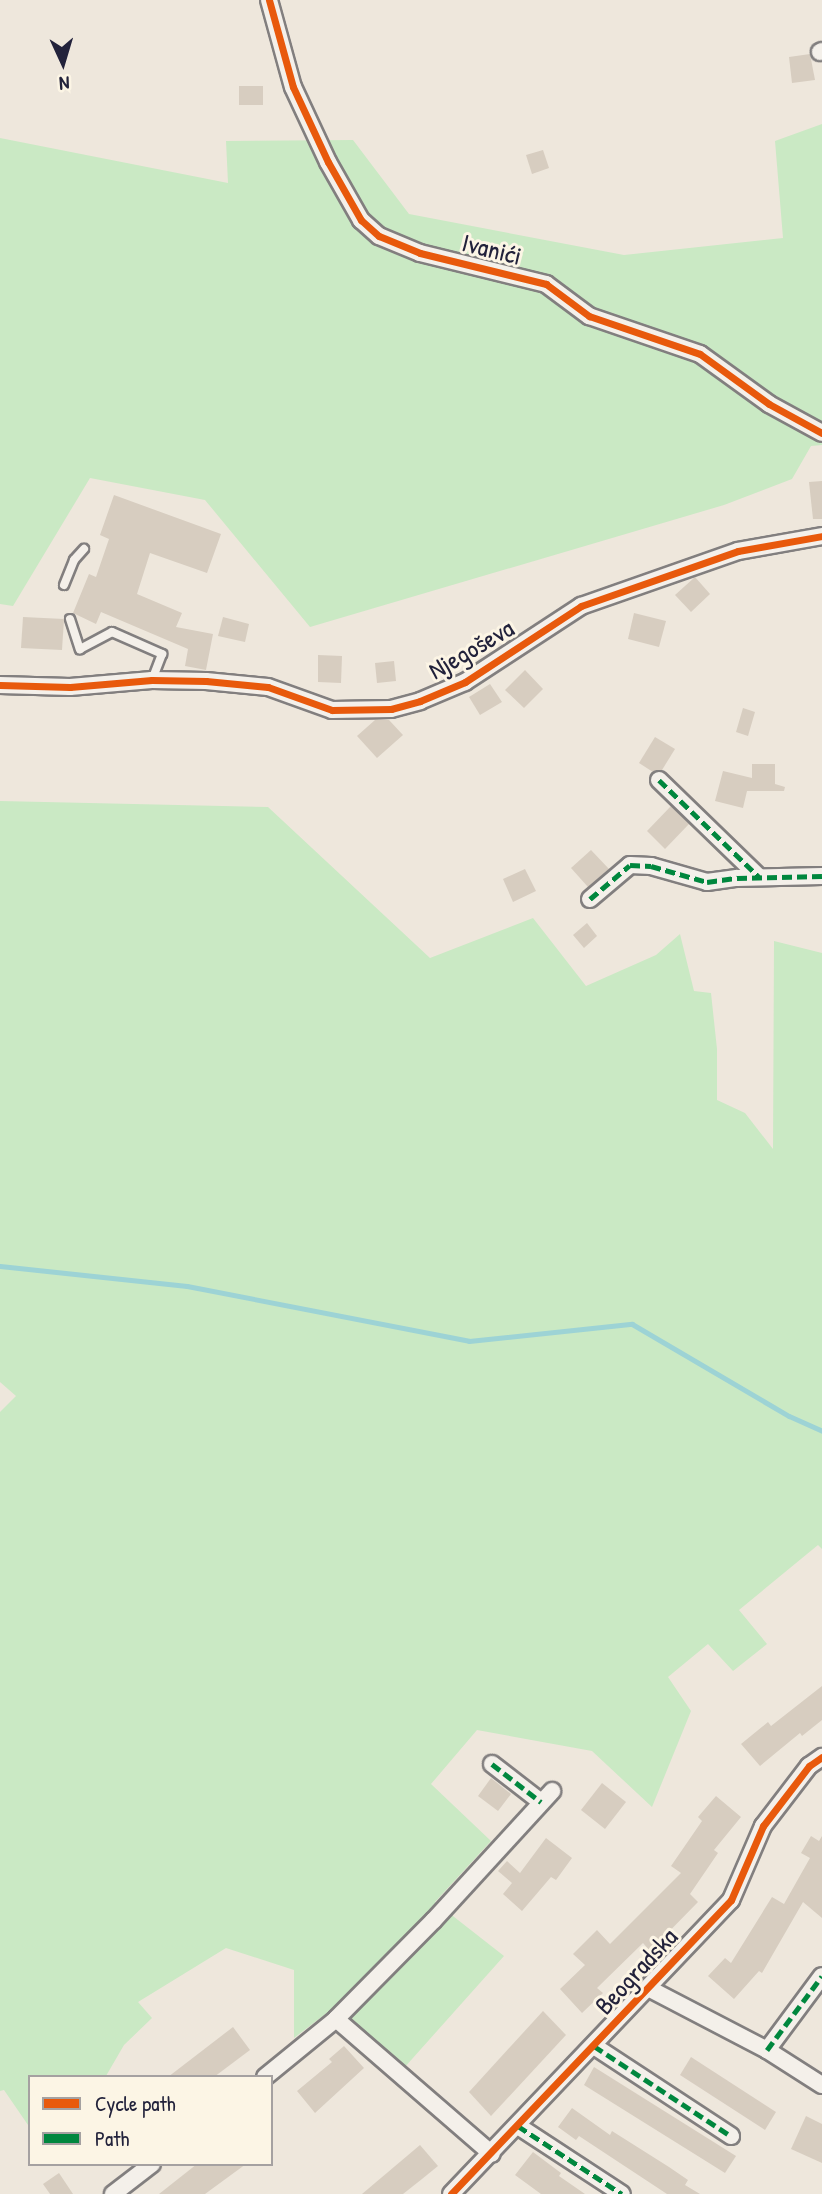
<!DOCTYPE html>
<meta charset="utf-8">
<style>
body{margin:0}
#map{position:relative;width:822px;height:2194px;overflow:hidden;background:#eee7dc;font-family:"Patrick Hand",sans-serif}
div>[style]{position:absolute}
.green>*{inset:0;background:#cae9c4}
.stream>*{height:5px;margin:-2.5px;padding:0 2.5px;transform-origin:2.5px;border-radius:2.5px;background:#9dd3d5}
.building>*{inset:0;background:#d7cdc0}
.roads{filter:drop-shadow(2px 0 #827f7f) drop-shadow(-2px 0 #827f7f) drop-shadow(0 2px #827f7f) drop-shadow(0 -2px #827f7f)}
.service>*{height:8px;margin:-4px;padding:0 4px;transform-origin:4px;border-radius:4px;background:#f4f0ea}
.minor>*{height:16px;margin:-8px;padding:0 8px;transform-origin:8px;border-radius:8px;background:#f4f0ea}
.quiet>*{height:5px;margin-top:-2.5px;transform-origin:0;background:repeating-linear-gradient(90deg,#00873e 0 10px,transparent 0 15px)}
.cycleway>*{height:7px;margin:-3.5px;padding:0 3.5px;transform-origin:3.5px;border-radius:3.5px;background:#e8590c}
span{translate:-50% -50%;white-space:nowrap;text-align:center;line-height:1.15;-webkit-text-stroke:6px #fcf5e5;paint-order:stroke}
.street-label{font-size:26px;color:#22223b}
.legend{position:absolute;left:28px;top:2075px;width:245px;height:91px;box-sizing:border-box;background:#fcf5e5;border:2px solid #a5a1a1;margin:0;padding:9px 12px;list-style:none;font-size:21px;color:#22223b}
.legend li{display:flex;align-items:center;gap:14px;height:35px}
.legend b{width:35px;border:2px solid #a5a1a1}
.north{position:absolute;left:28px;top:28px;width:70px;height:70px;-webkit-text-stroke:5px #fcf5e5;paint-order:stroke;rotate:176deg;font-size:19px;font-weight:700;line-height:28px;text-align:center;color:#22223b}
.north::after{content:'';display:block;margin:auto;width:24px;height:32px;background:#22223b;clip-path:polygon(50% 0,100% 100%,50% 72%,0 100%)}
</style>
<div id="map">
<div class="green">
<i style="clip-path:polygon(822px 124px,822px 445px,811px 446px,792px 479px,724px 505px,310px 627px,205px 500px,90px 478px,13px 606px,0 604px,0 138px,228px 183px,226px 141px,353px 140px,409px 214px,624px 255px,783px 238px,775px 141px)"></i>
<i style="clip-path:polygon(0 801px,268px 807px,430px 958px,533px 918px,586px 986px,656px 955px,680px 934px,694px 991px,711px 993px,717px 1049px,717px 1100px,745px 1113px,773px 1149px,774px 941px,822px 953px,822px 1549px,818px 1545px,739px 1610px,767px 1644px,733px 1671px,708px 1644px,668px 1677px,691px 1711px,652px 1807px,592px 1751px,477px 1730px,431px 1784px,491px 1841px,435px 1902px,504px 1956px,404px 2068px,332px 2009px,294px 2038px,294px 1970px,226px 1948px,138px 2002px,152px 2018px,124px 2045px,106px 2076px,30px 2077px,28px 2125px,4px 2090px,0 2091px,0 1412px,16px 1396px,0 1382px)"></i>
</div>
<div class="stream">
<i style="left:0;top:1266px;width:188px;rotate:6.1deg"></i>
<i style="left:187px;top:1286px;width:287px;rotate:11deg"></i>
<i style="left:469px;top:1341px;width:164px;rotate:-6deg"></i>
<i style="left:632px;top:1324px;width:182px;rotate:30.4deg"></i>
<i style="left:789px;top:1416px;width:36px;rotate:24deg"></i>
</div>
<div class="building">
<i style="clip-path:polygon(810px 54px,815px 80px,792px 83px,789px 57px)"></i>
<i style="clip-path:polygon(239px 86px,263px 86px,263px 105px,239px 105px)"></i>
<i style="clip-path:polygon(543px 150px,549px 168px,532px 174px,526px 155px)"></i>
<i style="clip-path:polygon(822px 481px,822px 519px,813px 519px,809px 482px)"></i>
<i style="clip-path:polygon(114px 495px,221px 534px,207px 573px,150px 553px,137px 594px,182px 613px,176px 627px,213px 634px,206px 670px,185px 666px,188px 649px,101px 612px,96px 624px,73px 613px,89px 574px,96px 577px,109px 539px,100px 535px)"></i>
<i style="clip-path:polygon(695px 577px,710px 594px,691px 612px,675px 595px)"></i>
<i style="clip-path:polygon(634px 613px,666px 621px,659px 647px,628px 639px)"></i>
<i style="clip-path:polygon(23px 617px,64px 619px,62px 650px,21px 648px)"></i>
<i style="clip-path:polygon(223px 617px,249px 624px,245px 642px,218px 636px)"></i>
<i style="clip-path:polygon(318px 655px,342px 656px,341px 683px,318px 682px)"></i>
<i style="clip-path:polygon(394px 661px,396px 681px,377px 683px,375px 663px)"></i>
<i style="clip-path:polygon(525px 670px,543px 689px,524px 708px,505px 690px)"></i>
<i style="clip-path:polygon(490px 684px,502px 702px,480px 715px,469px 697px)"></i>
<i style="clip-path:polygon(743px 708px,755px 712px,748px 736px,736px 732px)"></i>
<i style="clip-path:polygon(375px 720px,389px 720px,403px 735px,377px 758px,357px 736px)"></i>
<i style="clip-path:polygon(655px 737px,675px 749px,662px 770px,653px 772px,639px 763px)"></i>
<i style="clip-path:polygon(752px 764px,775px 764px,775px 784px,785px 787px,784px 791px,747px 791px,743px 808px,715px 801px,723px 771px,752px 778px)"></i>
<i style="clip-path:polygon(671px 806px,689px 824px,665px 849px,647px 831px)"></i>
<i style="clip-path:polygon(591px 850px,609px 869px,588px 887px,571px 868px)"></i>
<i style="clip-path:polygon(525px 869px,536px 891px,513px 902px,503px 879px)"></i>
<i style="clip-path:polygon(587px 923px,597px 936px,584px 948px,573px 935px)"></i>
<i style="clip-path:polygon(822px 1686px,822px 1720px,802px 1736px,800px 1733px,760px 1766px,741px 1744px,768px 1722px,771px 1726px)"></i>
<i style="clip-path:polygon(491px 1778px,511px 1794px,498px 1811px,478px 1796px)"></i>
<i style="clip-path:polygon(602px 1783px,626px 1802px,605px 1829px,581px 1810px)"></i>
<i style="clip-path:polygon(716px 1796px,741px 1817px,714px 1850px,718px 1853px,690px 1894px,698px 1902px,650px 1951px,643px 1943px,597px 1988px,603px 1993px,582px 2013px,560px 1989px,585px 1965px,573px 1954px,597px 1930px,610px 1944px,681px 1873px,671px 1866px,702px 1821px,698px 1817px)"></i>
<i style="clip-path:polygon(811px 1836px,819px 1841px,822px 1836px,822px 1918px,803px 1902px,762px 1973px,759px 1971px,734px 1999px,708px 1976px,725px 1958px,731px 1963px,772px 1897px,784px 1904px,810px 1858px,801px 1853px)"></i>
<i style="clip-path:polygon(546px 1838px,572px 1858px,556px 1880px,551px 1877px,522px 1911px,503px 1894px,512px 1883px,498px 1871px,507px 1861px,520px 1873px)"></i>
<i style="clip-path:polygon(543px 2011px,566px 2035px,491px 2116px,469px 2092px)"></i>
<i style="clip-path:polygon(233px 2027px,250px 2050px,214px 2077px,168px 2077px)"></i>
<i style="clip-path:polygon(344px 2046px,364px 2068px,315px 2113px,297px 2091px,332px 2062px,329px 2059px)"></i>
<i style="clip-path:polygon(691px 2057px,776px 2112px,765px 2130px,680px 2075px)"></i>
<i style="clip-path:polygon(594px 2067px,736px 2156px,725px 2173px,584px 2085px)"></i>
<i style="clip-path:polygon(572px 2108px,610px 2135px,612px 2131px,669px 2167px,688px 2180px,685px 2185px,700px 2194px,667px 2194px,579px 2136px,576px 2140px,558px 2127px)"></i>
<i style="clip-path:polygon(806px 2116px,822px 2124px,822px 2163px,791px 2149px)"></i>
<i style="clip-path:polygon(420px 2145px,438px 2166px,422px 2179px,403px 2194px,362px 2194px)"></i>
<i style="clip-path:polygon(533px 2152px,561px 2173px,559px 2176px,585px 2194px,541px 2194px,515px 2175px)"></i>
<i style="clip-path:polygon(197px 2164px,246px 2164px,205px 2194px,159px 2194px)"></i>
<i style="clip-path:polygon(59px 2173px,73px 2194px,50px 2194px,43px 2184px)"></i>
</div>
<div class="roads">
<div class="service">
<i style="left:64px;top:585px;width:27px;rotate:-68deg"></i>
<i style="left:74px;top:560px;width:15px;rotate:-48deg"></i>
<i style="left:70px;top:619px;width:32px;rotate:72deg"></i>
<i style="left:80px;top:649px;width:36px;rotate:-28deg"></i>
<i style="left:112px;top:632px;width:55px;rotate:23.7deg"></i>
<i style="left:162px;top:654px;width:28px;rotate:111deg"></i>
</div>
<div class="minor">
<i style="left:269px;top:0;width:90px;rotate:74.6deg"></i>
<i style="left:293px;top:87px;width:83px;rotate:65deg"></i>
<i style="left:328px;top:162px;width:67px;rotate:60.4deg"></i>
<i style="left:361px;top:220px;width:24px;rotate:42deg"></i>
<i style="left:379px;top:236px;width:44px;rotate:22.5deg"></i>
<i style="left:420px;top:253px;width:130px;rotate:13.8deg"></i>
<i style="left:546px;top:284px;width:54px;rotate:36.7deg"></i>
<i style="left:589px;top:316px;width:117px;rotate:18.9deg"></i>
<i style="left:700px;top:354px;width:85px;rotate:35.9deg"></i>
<i style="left:769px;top:404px;width:60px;rotate:28.7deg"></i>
<i style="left:820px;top:52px;width:2px;rotate:-27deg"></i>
<i style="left:0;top:685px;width:70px;rotate:1.6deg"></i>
<i style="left:70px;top:687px;width:82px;rotate:-4.9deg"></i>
<i style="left:152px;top:680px;width:54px;rotate:1.1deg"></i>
<i style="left:206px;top:681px;width:62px;rotate:5.5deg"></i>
<i style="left:268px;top:687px;width:68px;rotate:19.8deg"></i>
<i style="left:332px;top:710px;width:59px;rotate:-1deg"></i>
<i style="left:391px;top:709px;width:30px;rotate:-15deg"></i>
<i style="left:420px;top:701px;width:49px;rotate:-22.9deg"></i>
<i style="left:465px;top:682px;width:139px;rotate:-33.2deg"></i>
<i style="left:581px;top:606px;width:166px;rotate:-19.3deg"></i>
<i style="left:738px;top:551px;width:85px;rotate:-10.1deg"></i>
<i style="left:659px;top:780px;width:139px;rotate:44.1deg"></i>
<i style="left:590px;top:899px;width:52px;rotate:-40.4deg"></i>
<i style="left:630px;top:865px;width:21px;rotate:3deg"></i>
<i style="left:651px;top:866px;width:58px;rotate:15.9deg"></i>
<i style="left:707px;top:882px;width:30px;rotate:-8deg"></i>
<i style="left:737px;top:878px;width:85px;rotate:-1.3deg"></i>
<i style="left:492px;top:1764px;width:62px;rotate:37.8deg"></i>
<i style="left:648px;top:1988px;width:134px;rotate:27.5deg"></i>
<i style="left:767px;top:2050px;width:65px;rotate:32.5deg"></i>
<i style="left:336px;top:2019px;width:206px;rotate:40.9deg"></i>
<i style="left:594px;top:2046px;width:164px;rotate:33.3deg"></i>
<i style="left:767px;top:2050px;width:92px;rotate:-53.4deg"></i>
<i style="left:265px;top:2077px;width:92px;rotate:-39.2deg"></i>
<i style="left:336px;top:2019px;width:139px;rotate:-45.3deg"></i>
<i style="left:434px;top:1920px;width:175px;rotate:-47.5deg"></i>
<i style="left:518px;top:2126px;width:124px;rotate:33.2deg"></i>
<i style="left:113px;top:2194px;width:49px;rotate:-37.6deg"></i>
<i style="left:451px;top:2194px;width:406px;rotate:-46.4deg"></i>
<i style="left:731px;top:1900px;width:81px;rotate:-66.6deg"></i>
<i style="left:763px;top:1826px;width:76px;rotate:-52.5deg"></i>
<i style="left:809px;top:1766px;width:16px;rotate:-35deg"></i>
</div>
</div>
<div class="quiet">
<i style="left:659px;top:780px;width:139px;rotate:44.1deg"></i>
<i style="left:590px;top:899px;width:52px;rotate:-40.4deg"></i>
<i style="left:630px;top:865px;width:21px;rotate:3deg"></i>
<i style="left:651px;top:866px;width:58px;rotate:15.9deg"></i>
<i style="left:707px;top:882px;width:30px;rotate:-8deg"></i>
<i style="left:737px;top:878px;width:85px;rotate:-1.3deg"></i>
<i style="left:492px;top:1764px;width:62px;rotate:37.8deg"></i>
<i style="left:594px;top:2046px;width:164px;rotate:33.3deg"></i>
<i style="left:767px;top:2050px;width:92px;rotate:-53.4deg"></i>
<i style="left:518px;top:2126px;width:124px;rotate:33.2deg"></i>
</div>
<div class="cycleway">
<i style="left:269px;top:0;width:90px;rotate:74.6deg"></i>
<i style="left:293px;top:87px;width:83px;rotate:65deg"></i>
<i style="left:328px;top:162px;width:67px;rotate:60.4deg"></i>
<i style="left:361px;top:220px;width:24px;rotate:42deg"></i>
<i style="left:379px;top:236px;width:44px;rotate:22.5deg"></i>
<i style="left:420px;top:253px;width:130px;rotate:13.8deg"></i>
<i style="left:546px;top:284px;width:54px;rotate:36.7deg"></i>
<i style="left:589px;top:316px;width:117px;rotate:18.9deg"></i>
<i style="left:700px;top:354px;width:85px;rotate:35.9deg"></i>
<i style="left:769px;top:404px;width:60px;rotate:28.7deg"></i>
<i style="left:0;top:685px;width:70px;rotate:1.6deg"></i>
<i style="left:70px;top:687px;width:82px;rotate:-4.9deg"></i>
<i style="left:152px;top:680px;width:54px;rotate:1.1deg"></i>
<i style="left:206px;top:681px;width:62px;rotate:5.5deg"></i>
<i style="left:268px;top:687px;width:68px;rotate:19.8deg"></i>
<i style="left:332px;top:710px;width:59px;rotate:-1deg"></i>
<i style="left:391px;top:709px;width:30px;rotate:-15deg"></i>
<i style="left:420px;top:701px;width:49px;rotate:-22.9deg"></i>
<i style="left:465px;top:682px;width:139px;rotate:-33.2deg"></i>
<i style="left:581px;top:606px;width:166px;rotate:-19.3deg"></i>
<i style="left:738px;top:551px;width:85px;rotate:-10.1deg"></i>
<i style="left:451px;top:2194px;width:406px;rotate:-46.4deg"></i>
<i style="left:731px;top:1900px;width:81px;rotate:-66.6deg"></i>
<i style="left:763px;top:1826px;width:76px;rotate:-52.5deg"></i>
<i style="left:809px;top:1766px;width:16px;rotate:-35deg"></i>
</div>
<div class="street-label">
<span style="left:492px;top:249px;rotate:14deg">Ivanići</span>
<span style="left:471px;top:649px;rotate:-30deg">Njegoševa</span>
<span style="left:636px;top:1971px;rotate:-47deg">Beogradska</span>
</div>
<ul class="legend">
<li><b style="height:9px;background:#e8590c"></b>Cycle path</li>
<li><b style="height:9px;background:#00873e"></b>Path</li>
</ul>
<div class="north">N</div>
</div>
